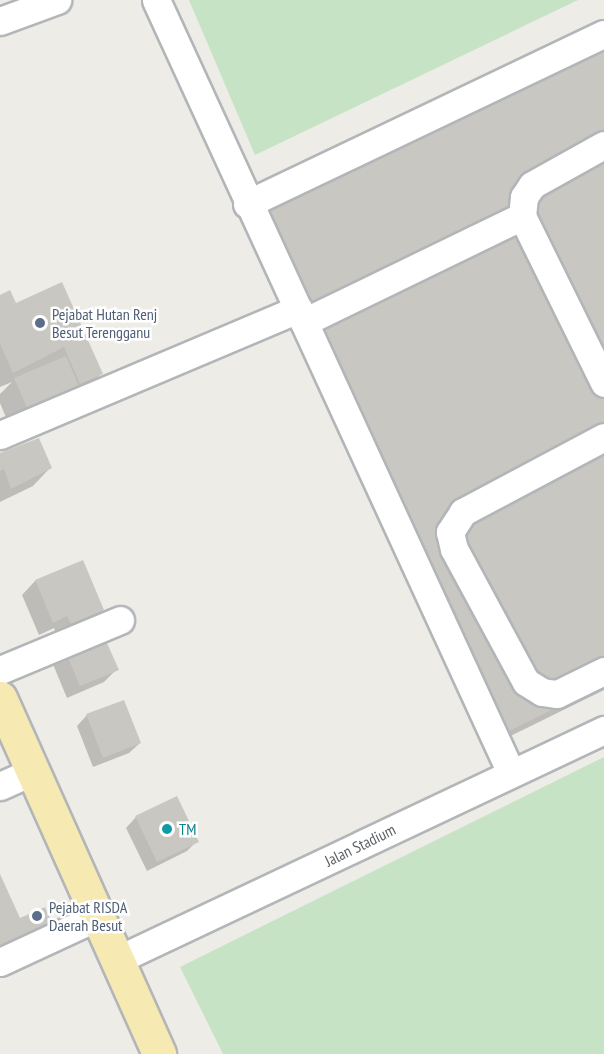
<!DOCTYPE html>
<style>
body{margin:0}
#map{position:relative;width:604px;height:1054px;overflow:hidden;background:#eeece6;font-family:"PT Sans Narrow",sans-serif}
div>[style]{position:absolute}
.green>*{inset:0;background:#c6e3c5}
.shadow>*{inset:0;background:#0003}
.building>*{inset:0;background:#c9c7c2}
.roads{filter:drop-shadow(2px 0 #b3b6b9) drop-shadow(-2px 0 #b3b6b9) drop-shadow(0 2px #b3b6b9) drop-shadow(0 -2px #b3b6b9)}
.minor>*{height:27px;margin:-13.5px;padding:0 13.5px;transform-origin:13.5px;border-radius:13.5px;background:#fff}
.major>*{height:33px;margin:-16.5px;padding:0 16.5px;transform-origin:16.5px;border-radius:16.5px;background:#f7e9b2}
.dots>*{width:16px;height:16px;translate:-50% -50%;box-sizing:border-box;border:3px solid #fff;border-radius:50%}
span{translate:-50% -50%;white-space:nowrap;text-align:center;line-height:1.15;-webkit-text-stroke:5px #fff;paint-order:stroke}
.service-label{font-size:16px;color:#4e5e75}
.left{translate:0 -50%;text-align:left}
.culture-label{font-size:16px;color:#0d838f}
.street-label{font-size:16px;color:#5d6164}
</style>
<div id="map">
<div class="green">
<i style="clip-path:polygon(189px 0,578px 0,255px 155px)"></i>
<i style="clip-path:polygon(604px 757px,604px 1054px,223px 1054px,180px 967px)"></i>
</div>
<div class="shadow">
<i style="clip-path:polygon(604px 40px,604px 690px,490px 746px,255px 217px,268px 204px)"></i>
<i style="clip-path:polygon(0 296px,101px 374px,84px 391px,10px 427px,0 403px,0 394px,12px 382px,0 387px)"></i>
<i style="clip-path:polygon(0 455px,50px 468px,33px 486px,0 502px)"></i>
<i style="clip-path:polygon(82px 562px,103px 610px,90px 623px,57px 637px,54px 628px,39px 635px,22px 595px,35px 581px)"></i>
<i style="clip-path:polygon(65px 649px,117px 669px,104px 682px,67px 698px,52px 662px)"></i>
<i style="clip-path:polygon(87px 715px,140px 743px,129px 753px,93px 767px,77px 726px)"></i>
<i style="clip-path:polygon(136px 817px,197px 841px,187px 851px,147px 871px,126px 828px)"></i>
</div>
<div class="building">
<i style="clip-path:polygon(604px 38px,604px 684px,503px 734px,267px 203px)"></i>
<i style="clip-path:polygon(62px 282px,103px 374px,80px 384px,64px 347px,13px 373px,0 344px,0 295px,10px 290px,16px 303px)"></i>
<i style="clip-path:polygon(66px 356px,80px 389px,28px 410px,14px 378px)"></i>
<i style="clip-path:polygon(39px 438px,52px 468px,11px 489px,4px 469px,0 471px,0 453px)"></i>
<i style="clip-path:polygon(83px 560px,104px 610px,71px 624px,67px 616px,53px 623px,35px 580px)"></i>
<i style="clip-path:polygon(102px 632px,119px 670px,80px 686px,64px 648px)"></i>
<i style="clip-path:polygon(124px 700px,141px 743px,103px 758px,86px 714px)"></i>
<i style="clip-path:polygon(177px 796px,199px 842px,157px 862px,135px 816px)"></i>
<i style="clip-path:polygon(0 874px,20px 918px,45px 907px,54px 927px,0 959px)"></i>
</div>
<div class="roads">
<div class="minor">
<i style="left:156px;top:0;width:851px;rotate:65.33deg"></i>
<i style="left:0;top:21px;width:61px;rotate:-20.2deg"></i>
<i style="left:247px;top:204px;width:395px;rotate:-25.5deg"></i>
<i style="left:522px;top:216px;width:19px;rotate:-84deg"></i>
<i style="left:524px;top:197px;width:14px;rotate:-56deg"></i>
<i style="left:532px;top:185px;width:82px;rotate:-29.1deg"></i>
<i style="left:304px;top:322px;width:242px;rotate:-25.9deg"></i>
<i style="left:522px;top:216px;width:186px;rotate:63.8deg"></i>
<i style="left:0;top:435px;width:324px;rotate:-22.9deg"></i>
<i style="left:604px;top:437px;width:160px;rotate:152deg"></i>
<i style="left:463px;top:512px;width:24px;rotate:123deg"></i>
<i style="left:450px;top:532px;width:17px;rotate:77deg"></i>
<i style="left:454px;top:549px;width:151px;rotate:61.6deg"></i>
<i style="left:526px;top:682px;width:19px;rotate:32deg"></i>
<i style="left:542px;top:692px;width:15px;rotate:8deg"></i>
<i style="left:557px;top:694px;width:52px;rotate:-26.1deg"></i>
<i style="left:0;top:670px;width:130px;rotate:-22.6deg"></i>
<i style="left:0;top:786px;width:35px;rotate:-24deg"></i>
<i style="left:117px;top:960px;width:539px;rotate:-25.28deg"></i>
<i style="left:0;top:962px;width:107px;rotate:-24.9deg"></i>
</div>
<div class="major">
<i style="left:0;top:698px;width:390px;rotate:65.9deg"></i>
</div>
</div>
<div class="dots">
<i style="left:40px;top:323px;background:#5c6f8a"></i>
<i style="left:167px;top:829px;background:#0f9aa8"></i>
<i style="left:37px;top:916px;background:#5c6f8a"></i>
</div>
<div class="service-label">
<span class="left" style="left:52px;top:323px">Pejabat Hutan Renj<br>Besut Terengganu</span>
<span class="left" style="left:49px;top:916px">Pejabat RISDA<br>Daerah Besut</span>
</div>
<div class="culture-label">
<span class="left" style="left:179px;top:829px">TM</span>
</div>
<div class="street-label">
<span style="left:360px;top:845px;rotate:-26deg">Jalan Stadium</span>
</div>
</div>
